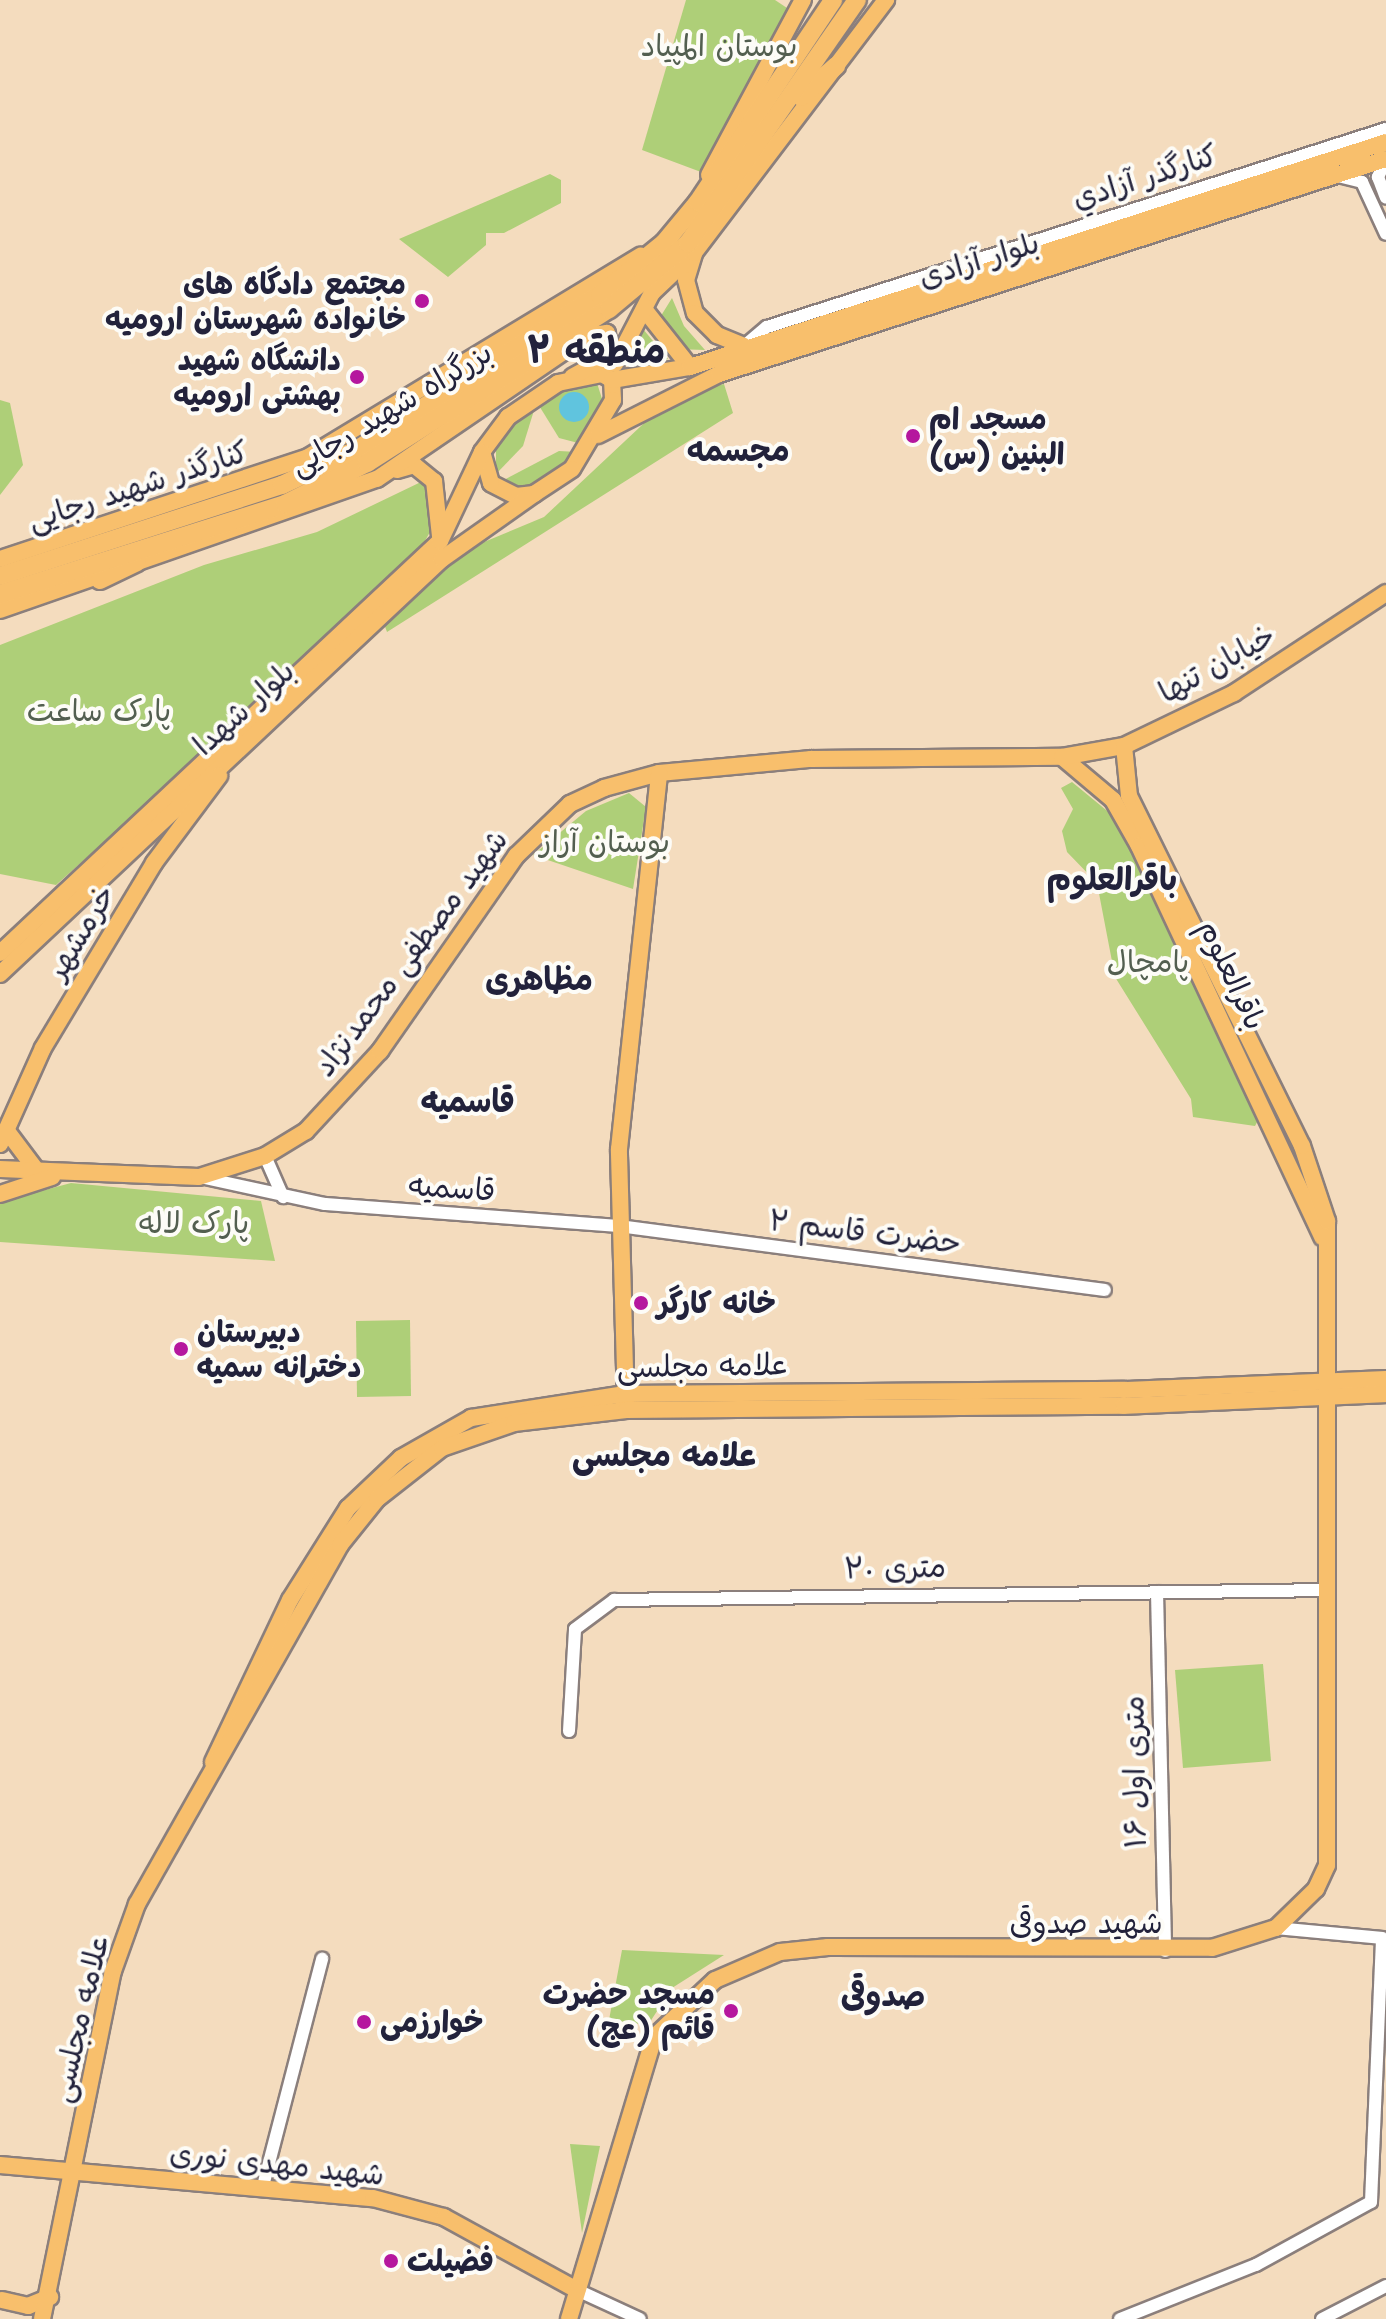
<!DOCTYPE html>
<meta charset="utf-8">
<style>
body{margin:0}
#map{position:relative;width:1386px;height:2319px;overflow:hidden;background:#f4dcbe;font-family:"Shantell Sans","Playpen Sans Arabic",sans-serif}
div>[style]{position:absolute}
.green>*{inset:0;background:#aecf78}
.water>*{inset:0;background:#60c4de}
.round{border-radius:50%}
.roads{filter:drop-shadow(2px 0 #8b7f7c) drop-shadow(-2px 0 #8b7f7c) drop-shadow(0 2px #8b7f7c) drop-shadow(0 -2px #8b7f7c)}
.minor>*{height:12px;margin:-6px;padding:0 6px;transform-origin:6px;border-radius:6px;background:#fff}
.major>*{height:16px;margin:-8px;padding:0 8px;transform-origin:8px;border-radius:8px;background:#f8bf6c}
.highway>*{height:18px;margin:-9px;padding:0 9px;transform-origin:9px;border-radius:9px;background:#f8bf6c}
.dots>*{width:22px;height:22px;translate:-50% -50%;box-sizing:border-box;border:4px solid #fdfcf7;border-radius:50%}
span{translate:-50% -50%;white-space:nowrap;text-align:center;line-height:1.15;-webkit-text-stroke:8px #fdfcf7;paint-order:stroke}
.park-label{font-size:30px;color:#535f50}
.street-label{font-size:30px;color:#22223b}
.poi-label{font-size:30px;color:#22223b;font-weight:700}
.right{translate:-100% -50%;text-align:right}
.left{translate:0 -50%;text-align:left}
.neighbourhood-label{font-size:32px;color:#22223b;font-weight:700}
.district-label{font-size:38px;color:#22223b;font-weight:700}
</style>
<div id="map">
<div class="green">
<i style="clip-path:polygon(686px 0,775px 0,790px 10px,701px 172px,642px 150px)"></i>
<i style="clip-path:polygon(550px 174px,561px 180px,561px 203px,504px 233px,486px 233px,486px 245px,448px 277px,399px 239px)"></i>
<i style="clip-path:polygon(672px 298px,684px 326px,705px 350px,675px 349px,659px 319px)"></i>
<i style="clip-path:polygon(643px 329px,668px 359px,631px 367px,633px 347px)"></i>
<i style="clip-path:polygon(597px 383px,603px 402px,582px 444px,559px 438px,538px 404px,568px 384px)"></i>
<i style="clip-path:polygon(724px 384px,733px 413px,387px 632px,383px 621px,460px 552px,544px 517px,673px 396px)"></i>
<i style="clip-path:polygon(0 400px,10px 403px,23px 465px,0 495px)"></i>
<i style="clip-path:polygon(535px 407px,523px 446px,496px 474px,496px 439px)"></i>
<i style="clip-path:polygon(559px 451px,578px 452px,532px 489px,502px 481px)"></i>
<i style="clip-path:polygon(423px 481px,433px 496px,434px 525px,422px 546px,132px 817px,56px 885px,0 874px,0 645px,204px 565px,317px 532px)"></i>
<i style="clip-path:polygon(1072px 782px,1117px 819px,1262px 1113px,1255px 1126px,1193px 1117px,1191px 1099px,1115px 977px,1097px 883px,1067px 852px,1062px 831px,1073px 809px,1061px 788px)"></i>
<i style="clip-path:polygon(629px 793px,646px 807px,633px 889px,533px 855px,586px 811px)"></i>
<i style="clip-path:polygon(71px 1183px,261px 1201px,275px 1261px,0 1242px,0 1202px)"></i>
<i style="clip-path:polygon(410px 1320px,411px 1396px,357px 1397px,356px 1321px)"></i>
<i style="clip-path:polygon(1263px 1664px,1271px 1761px,1183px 1768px,1175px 1670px)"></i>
<i style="clip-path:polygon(622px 1950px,724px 1955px,672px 1988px,648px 2025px,609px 2020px)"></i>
<i style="clip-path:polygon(570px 2144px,600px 2146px,582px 2233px)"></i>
</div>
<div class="water">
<i class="round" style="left:559px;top:392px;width:30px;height:30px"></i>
</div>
<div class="roads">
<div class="minor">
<i style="left:1386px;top:161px;width:18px;rotate:117deg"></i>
<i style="left:1378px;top:177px;width:22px;rotate:69deg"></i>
<i style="left:1338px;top:176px;width:25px;rotate:14deg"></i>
<i style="left:1362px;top:182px;width:57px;rotate:65.2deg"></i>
<i style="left:744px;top:346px;width:30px;rotate:-40deg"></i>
<i style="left:767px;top:327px;width:650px;rotate:-17.74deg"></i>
<i style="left:265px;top:1156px;width:45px;rotate:66.3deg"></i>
<i style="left:200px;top:1177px;width:128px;rotate:12.2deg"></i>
<i style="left:325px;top:1204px;width:295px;rotate:4.3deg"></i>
<i style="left:619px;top:1226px;width:490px;rotate:7.5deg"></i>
<i style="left:1157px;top:1592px;width:359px;rotate:88.7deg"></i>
<i style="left:569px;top:1731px;width:102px;rotate:-86.6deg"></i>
<i style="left:575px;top:1629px;width:49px;rotate:-36.6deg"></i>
<i style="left:614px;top:1600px;width:714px;rotate:-0.8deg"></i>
<i style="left:263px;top:2186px;width:235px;rotate:-75.4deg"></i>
<i style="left:577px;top:2290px;width:69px;rotate:24.7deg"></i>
<i style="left:1120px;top:2319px;width:146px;rotate:-21.7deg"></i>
<i style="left:1256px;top:2265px;width:131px;rotate:-28.7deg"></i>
<i style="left:1371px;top:2202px;width:264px;rotate:-87.6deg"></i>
<i style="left:1382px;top:1938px;width:106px;rotate:-174.6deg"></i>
<i style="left:1322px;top:2319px;width:72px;rotate:-27.3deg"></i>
</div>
<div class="major">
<i style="left:709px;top:175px;width:199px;rotate:-61.8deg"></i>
<i style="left:694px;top:254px;width:27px;rotate:107deg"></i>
<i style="left:686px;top:280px;width:34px;rotate:75deg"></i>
<i style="left:695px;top:313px;width:31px;rotate:45deg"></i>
<i style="left:717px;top:335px;width:29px;rotate:22deg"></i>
<i style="left:644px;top:309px;width:74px;rotate:51.6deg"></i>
<i style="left:615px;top:364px;width:80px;rotate:-62.5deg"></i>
<i style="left:652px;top:293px;width:58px;rotate:-43.6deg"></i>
<i style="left:694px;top:253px;width:318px;rotate:-52.8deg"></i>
<i style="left:602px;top:374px;width:12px;rotate:31deg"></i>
<i style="left:612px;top:380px;width:20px;rotate:87deg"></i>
<i style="left:613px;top:400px;width:80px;rotate:120.7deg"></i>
<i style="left:572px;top:469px;width:45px;rotate:146.7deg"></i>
<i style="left:534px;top:494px;width:18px;rotate:174deg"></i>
<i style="left:516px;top:496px;width:28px;rotate:-153deg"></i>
<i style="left:491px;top:483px;width:32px;rotate:-106deg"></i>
<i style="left:482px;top:452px;width:44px;rotate:-53.4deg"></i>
<i style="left:508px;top:417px;width:60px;rotate:-34.2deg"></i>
<i style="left:558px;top:383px;width:45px;rotate:-11.6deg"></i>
<i style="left:612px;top:380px;width:79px;rotate:-9.5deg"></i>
<i style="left:690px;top:367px;width:731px;rotate:-17.91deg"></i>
<i style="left:598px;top:435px;width:136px;rotate:-26.8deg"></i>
<i style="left:719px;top:374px;width:701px;rotate:-17.87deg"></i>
<i style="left:397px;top:470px;width:18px;rotate:-16deg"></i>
<i style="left:414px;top:465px;width:26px;rotate:39deg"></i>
<i style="left:434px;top:481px;width:55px;rotate:83.8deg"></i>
<i style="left:0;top:559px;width:324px;rotate:-18.3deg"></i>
<i style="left:308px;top:457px;width:389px;rotate:-31.2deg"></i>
<i style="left:0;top:610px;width:399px;rotate:-19.2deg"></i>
<i style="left:377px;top:479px;width:254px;rotate:-34.3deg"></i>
<i style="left:587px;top:336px;width:20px;rotate:-9deg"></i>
<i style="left:607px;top:333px;width:23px;rotate:83deg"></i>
<i style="left:610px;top:356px;width:43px;rotate:151.1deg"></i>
<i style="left:1062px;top:757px;width:67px;rotate:40.1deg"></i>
<i style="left:1113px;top:800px;width:53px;rotate:60.5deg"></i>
<i style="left:1139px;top:846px;width:432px;rotate:64.9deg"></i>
<i style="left:0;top:953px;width:603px;rotate:-43.12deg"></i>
<i style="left:440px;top:541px;width:98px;rotate:-64.7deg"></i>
<i style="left:0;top:974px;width:606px;rotate:-43.2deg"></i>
<i style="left:442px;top:559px;width:113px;rotate:-35.2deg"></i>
<i style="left:7px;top:1131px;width:50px;rotate:53.1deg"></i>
<i style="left:0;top:1144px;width:105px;rotate:-65.9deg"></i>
<i style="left:43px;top:1048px;width:216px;rotate:-59deg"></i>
<i style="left:154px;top:863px;width:109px;rotate:-53.2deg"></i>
<i style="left:0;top:1169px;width:199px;rotate:2.3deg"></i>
<i style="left:199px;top:1177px;width:69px;rotate:-17.7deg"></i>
<i style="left:265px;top:1156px;width:48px;rotate:-31.4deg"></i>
<i style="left:306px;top:1131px;width:109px;rotate:-47.2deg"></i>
<i style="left:380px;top:1051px;width:238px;rotate:-55.1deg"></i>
<i style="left:516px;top:856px;width:75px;rotate:-43.9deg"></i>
<i style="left:570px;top:804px;width:38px;rotate:-25deg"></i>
<i style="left:604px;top:788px;width:57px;rotate:-15.3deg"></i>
<i style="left:659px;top:773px;width:153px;rotate:-5.3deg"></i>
<i style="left:811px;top:759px;width:251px;rotate:-0.5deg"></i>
<i style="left:1062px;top:757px;width:63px;rotate:-10.1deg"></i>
<i style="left:1124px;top:746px;width:122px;rotate:-25.7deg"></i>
<i style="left:1234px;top:693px;width:182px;rotate:-33.3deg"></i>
<i style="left:0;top:1194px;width:55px;rotate:-18.1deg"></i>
<i style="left:626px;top:1405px;width:256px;rotate:-91.6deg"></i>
<i style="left:619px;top:1149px;width:378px;rotate:-83.9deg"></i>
<i style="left:213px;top:1762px;width:179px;rotate:-64.6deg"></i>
<i style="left:290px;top:1600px;width:109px;rotate:-57.8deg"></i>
<i style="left:348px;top:1508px;width:73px;rotate:-43.3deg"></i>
<i style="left:401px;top:1458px;width:81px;rotate:-29.7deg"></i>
<i style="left:471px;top:1418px;width:156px;rotate:-8.9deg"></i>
<i style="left:625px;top:1394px;width:499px;rotate:-0.5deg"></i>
<i style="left:1124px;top:1390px;width:262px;rotate:-2.4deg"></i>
<i style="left:0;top:2165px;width:374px;rotate:5.1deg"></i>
<i style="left:373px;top:2198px;width:73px;rotate:15deg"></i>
<i style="left:444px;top:2217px;width:152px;rotate:28.8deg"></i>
<i style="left:2px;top:2300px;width:27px;rotate:13deg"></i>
<i style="left:28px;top:2306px;width:24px;rotate:-22deg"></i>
<i style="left:42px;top:2319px;width:355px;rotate:-78.5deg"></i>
<i style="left:113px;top:1971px;width:71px;rotate:-70.3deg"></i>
<i style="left:137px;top:1904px;width:412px;rotate:-60.5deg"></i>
<i style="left:340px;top:1545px;width:59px;rotate:-51.2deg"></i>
<i style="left:377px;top:1499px;width:83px;rotate:-38.1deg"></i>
<i style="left:442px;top:1448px;width:76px;rotate:-19.1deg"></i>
<i style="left:514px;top:1423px;width:113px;rotate:-6.6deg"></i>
<i style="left:626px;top:1410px;width:498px;rotate:-0.5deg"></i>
<i style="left:1124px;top:1406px;width:262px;rotate:-2.6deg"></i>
<i style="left:569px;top:2319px;width:295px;rotate:-73.2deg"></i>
<i style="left:654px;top:2037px;width:83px;rotate:-43.1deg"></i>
<i style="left:715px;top:1980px;width:71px;rotate:-23.3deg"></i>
<i style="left:780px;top:1952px;width:48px;rotate:-5.9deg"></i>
<i style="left:828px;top:1947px;width:384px;rotate:0.1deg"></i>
<i style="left:1212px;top:1948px;width:67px;rotate:-17.4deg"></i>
<i style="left:1276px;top:1928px;width:56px;rotate:-44.3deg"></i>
<i style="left:1316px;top:1889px;width:26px;rotate:-65deg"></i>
<i style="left:1327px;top:1865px;width:644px;rotate:-90deg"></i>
<i style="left:1327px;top:1221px;width:79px;rotate:-108.4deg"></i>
<i style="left:1302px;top:1146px;width:390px;rotate:-116.3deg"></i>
<i style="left:1129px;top:796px;width:50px;rotate:-95.7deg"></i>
</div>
<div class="highway">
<i style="left:801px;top:97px;width:47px;rotate:-41.5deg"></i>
<i style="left:0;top:576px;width:296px;rotate:-17.9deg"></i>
<i style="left:282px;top:485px;width:84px;rotate:-25.3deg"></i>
<i style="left:358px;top:449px;width:287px;rotate:-32.5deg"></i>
<i style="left:600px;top:295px;width:82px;rotate:-39.1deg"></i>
<i style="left:664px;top:243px;width:53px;rotate:-50.3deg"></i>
<i style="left:698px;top:202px;width:243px;rotate:-56.2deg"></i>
<i style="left:100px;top:580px;width:41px;rotate:-25.9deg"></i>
<i style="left:0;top:594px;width:299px;rotate:-17.5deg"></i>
<i style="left:285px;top:504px;width:92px;rotate:-26.6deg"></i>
<i style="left:367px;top:463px;width:287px;rotate:-32.5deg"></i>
<i style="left:609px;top:309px;width:103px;rotate:-39.9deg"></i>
<i style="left:688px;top:243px;width:296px;rotate:-55.2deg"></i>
</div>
</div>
<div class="dots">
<i style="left:422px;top:301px;background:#b5179e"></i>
<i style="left:357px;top:377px;background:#b5179e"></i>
<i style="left:913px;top:436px;background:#b5179e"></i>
<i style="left:641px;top:1303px;background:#b5179e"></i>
<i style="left:181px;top:1349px;background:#b5179e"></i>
<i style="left:731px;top:2011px;background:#b5179e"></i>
<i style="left:364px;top:2022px;background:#b5179e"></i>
<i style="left:391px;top:2261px;background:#b5179e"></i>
</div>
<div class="park-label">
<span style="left:719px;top:46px">بوستان المپیاد</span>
<span style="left:99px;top:711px">پارک ساعت</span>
<span style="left:605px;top:842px">بوستان آراز</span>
<span style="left:1148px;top:962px">پامچال</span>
<span style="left:194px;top:1223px">پارک لاله</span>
</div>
<div class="street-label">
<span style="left:1145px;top:177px;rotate:-18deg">کنارگذر آزادي</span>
<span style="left:979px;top:260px;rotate:-17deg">بلوار آزادی</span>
<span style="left:391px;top:409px;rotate:-31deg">بزرگراه شهید رجایی</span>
<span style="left:138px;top:486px;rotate:-18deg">کنارگذر شهید رجایی</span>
<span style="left:1217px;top:664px;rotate:-29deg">خیابان تنها</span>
<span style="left:244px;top:708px;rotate:-42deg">بلوار شهدا</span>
<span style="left:81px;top:932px;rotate:-59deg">خرمشهر</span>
<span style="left:411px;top:953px;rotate:-53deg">شهید مصطفی محمدنژاد</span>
<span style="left:1232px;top:975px;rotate:65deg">باقرالعلوم</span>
<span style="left:452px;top:1188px;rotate:4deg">قاسمیه</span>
<span style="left:865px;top:1232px;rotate:7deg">۲ حضرت قاسم</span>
<span style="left:703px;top:1366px;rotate:-1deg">علامه مجلسی</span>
<span style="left:895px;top:1568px;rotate:-1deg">۲۰ متری</span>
<span style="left:1135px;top:1772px;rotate:-91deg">۱۶ متری اول</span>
<span style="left:1086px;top:1923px">شهید صدوقی</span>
<span style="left:80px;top:2018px;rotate:-77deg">علامه مجلسی</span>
<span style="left:277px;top:2164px;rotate:6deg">شهید مهدی نوری</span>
</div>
<div class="poi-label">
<span class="right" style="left:406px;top:301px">مجتمع دادگاه های<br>خانواده شهرستان ارومیه</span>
<span class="right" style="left:341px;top:377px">دانشگاه شهید<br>بهشتی ارومیه</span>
<span class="left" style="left:929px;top:436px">مسجد ام<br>البنین (س)</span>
<span class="left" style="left:657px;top:1303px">خانه کارگر</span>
<span class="left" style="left:197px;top:1349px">دبیرستان<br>دخترانه سمیه</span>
<span class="right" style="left:715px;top:2011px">مسجد حضرت<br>قائم (عج)</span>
<span class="left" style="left:380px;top:2022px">خوارزمی</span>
<span class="left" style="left:407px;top:2261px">فضیلت</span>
</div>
<div class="neighbourhood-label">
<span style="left:738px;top:450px">مجسمه</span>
<span style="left:1112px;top:879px">باقرالعلوم</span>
<span style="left:539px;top:979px">مظاهری</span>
<span style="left:468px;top:1101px">قاسمیه</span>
<span style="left:665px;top:1455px">علامه مجلسی</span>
<span style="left:883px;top:1995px">صدوقی</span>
</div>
<div class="district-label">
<span style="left:596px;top:350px">منطقه ۲</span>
</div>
</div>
